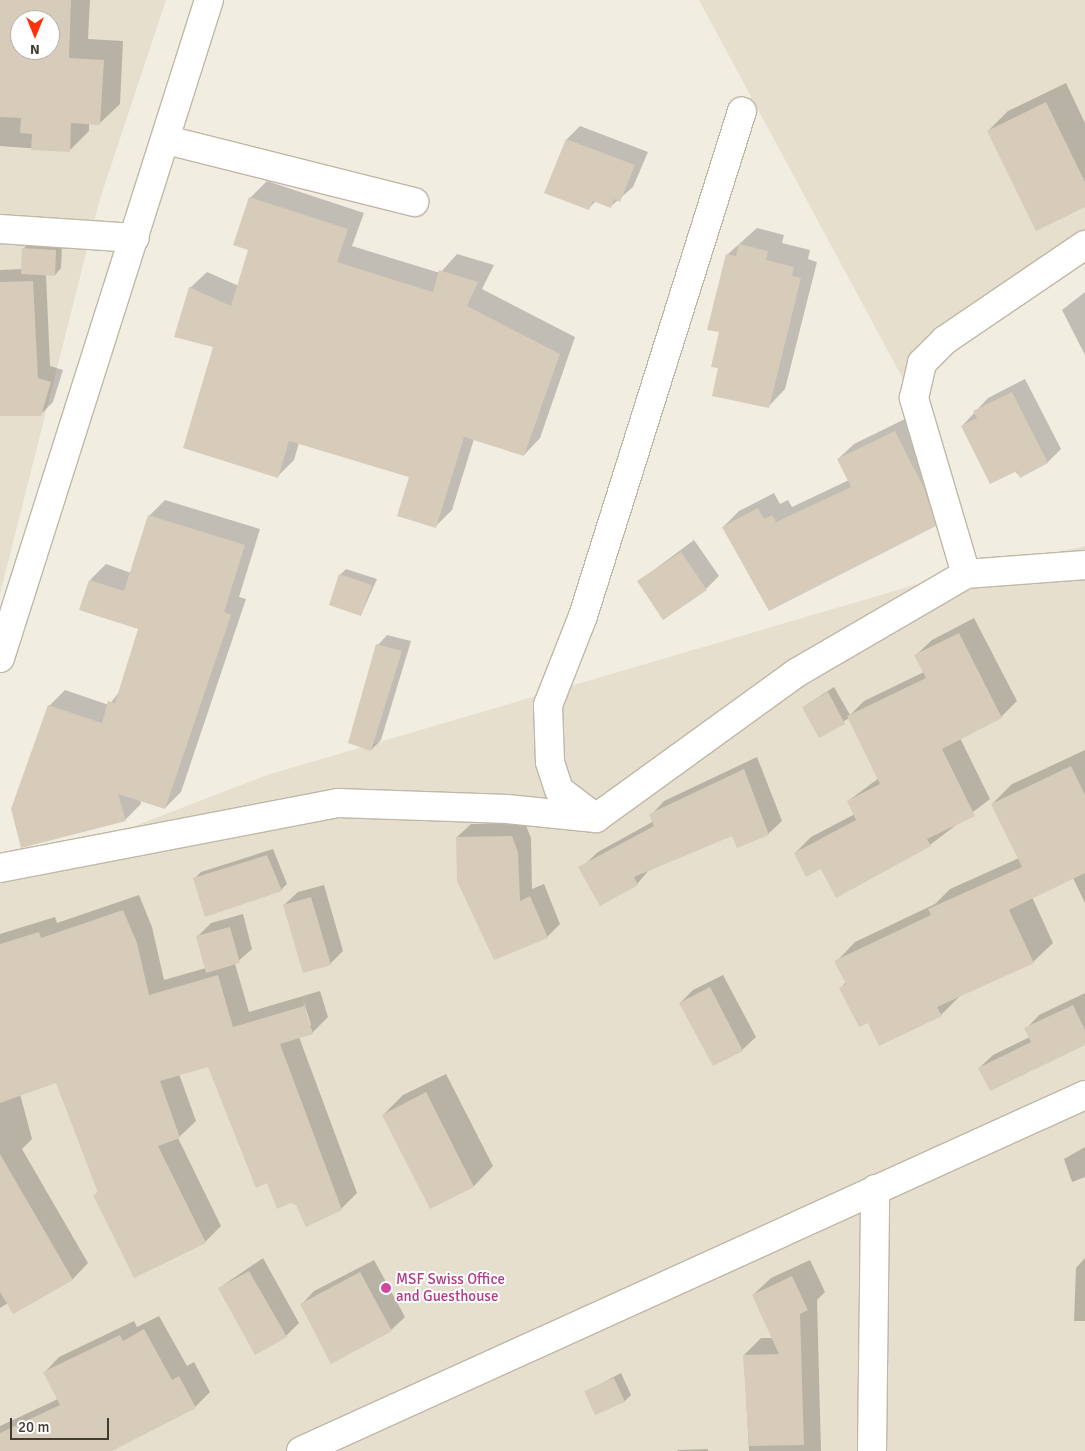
<!DOCTYPE html>
<style>
body{margin:0}
#map{position:relative;width:1085px;height:1451px;overflow:hidden;background:#f2ede1;font-family:Signika,sans-serif}
div>[style]{position:absolute}
.residential>*{inset:0;background:#e6dfce}
.shadow>*{inset:0;background:#0003}
.building>*{inset:0;background:#d7cbb9}
.roads{filter:drop-shadow(1px 0 #c0b8a6) drop-shadow(-1px 0 #c0b8a6) drop-shadow(0 1px #c0b8a6) drop-shadow(0 -1px #c0b8a6)}
.minor>*{height:28px;margin:-14px;padding:0 14px;transform-origin:14px;border-radius:14px;background:#fff}
.dots>*{width:14px;height:14px;translate:-50% -50%;box-sizing:border-box;border:2px solid #fff;border-radius:50%}
span{translate:-50% -50%;white-space:nowrap;text-align:center;line-height:1.15;-webkit-text-stroke:4px #fff;paint-order:stroke}
.hotel-label{font-size:15px;color:#b23c85}
.left{translate:0 -50%;text-align:left}
.north{position:absolute;left:10px;top:10px;width:50px;height:50px;box-sizing:border-box;background:#fff;border:1px solid #b4b1ad;border-radius:50%;rotate:180deg;font-size:14px;font-weight:700;line-height:20px;text-align:center;color:#433c32}
.north::after{content:'';display:block;margin:auto;width:18px;height:22px;background:#ff310b;clip-path:polygon(50% 0,100% 100%,50% 72%,0 100%)}
.scale{position:absolute;left:10px;top:1418px;width:99px;height:22px;box-sizing:border-box;border:2px solid #433c32;border-top:0;padding-left:6px;font-size:15px;line-height:18px;white-space:nowrap;color:#433c32;-webkit-text-stroke:4px #fff;paint-order:stroke}
</style>
<div id="map">
<div class="residential">
<i style="clip-path:polygon(evenodd,0 0,166px 0,99px 202px,0 594px,0 0,20px 20px,50px 20px,50px 50px,20px 50px,20px 20px)"></i>
<i style="clip-path:polygon(699px 0,1085px 0,1085px 258px,903px 379px)"></i>
<i style="clip-path:polygon(1085px 546px,1085px 1451px,0 1451px,0 878px,267px 775px,935px 579px)"></i>
</div>
<div class="shadow">
<i style="clip-path:polygon(evenodd,0 0,90px 0,88px 39px,123px 41px,120px 104px,100px 123px,89px 123px,89px 131px,69px 151px,0 146px,0 0,20px 20px,50px 20px,50px 50px,20px 50px,20px 20px)"></i>
<i style="clip-path:polygon(1066px 83px,1085px 123px,1085px 205px,988px 131px,1008px 111px)"></i>
<i style="clip-path:polygon(580px 126px,648px 152px,633px 187px,610px 207px,596px 201px,589px 208px,567px 139px)"></i>
<i style="clip-path:polygon(267px 181px,364px 213px,352px 246px,440px 273px,457px 254px,494px 265px,482px 289px,575px 337px,540px 438px,524px 455px,474px 439px,452px 510px,436px 526px,410px 477px,299px 443px,294px 460px,278px 476px,190px 288px,207px 272px,239px 286px,249px 249px,235px 245px,251px 197px)"></i>
<i style="clip-path:polygon(757px 228px,784px 235px,782px 243px,810px 250px,808px 259px,817px 262px,785px 389px,769px 406px,719px 367px,720px 331px,709px 329px,728px 254px)"></i>
<i style="clip-path:polygon(30px 242px,62px 244px,61px 268px,55px 275px,46px 274px,50px 366px,63px 370px,53px 402px,40px 415px,0 416px,0 270px,23px 269px,23px 249px)"></i>
<i style="clip-path:polygon(1085px 292px,1085px 355px,1062px 310px)"></i>
<i style="clip-path:polygon(1025px 379px,1061px 449px,1048px 462px,1020px 476px,962px 426px,988px 398px)"></i>
<i style="clip-path:polygon(911px 416px,950px 509px,935px 525px,723px 527px,739px 511px,774px 493px,780px 504px,788px 500px,792px 507px,849px 480px,838px 459px,854px 444px)"></i>
<i style="clip-path:polygon(165px 500px,260px 529px,239px 597px,246px 599px,181px 792px,165px 808px,140px 799px,141px 804px,125px 820px,49px 706px,65px 690px,109px 705px,120px 691px,140px 628px,90px 580px,106px 564px,131px 573px,149px 516px)"></i>
<i style="clip-path:polygon(694px 540px,719px 576px,706px 589px,639px 581px)"></i>
<i style="clip-path:polygon(346px 569px,377px 579px,361px 615px,340px 575px)"></i>
<i style="clip-path:polygon(974px 618px,1017px 701px,1001px 717px,960px 738px,990px 799px,930px 845px,821px 868px,795px 853px,811px 837px,855px 814px,848px 801px,879px 778px,849px 718px,820px 737px,803px 707px,834px 687px,850px 715px,864px 701px,924px 672px,916px 655px,932px 640px)"></i>
<i style="clip-path:polygon(387px 635px,411px 641px,381px 740px,371px 750px,378px 645px)"></i>
<i style="clip-path:polygon(1085px 750px,1085px 903px,1073px 878px,1032px 897px,1053px 943px,1033px 962px,961px 995px,941px 1015px,869px 1021px,841px 988px,846px 982px,836px 962px,855px 942px,935px 904px,950px 889px,1019px 858px,992px 804px,1012px 784px)"></i>
<i style="clip-path:polygon(757px 757px,782px 821px,768px 834px,733px 834px,650px 869px,637px 884px,600px 904px,584px 865px,598px 852px,654px 821px,651px 815px,664px 801px)"></i>
<i style="clip-path:polygon(525px 823px,531px 838px,532px 889px,544px 884px,560px 924px,547px 937px,457px 837px,471px 824px)"></i>
<i style="clip-path:polygon(273px 849px,287px 884px,281px 890px,195px 878px,201px 872px)"></i>
<i style="clip-path:polygon(324px 885px,343px 951px,330px 964px,284px 905px,298px 892px)"></i>
<i style="clip-path:polygon(evenodd,139px 895px,152px 927px,164px 980px,206px 968px,198px 936px,211px 923px,243px 914px,252px 949px,235px 964px,249px 1012px,320px 991px,328px 1017px,312px 1033px,299px 1037px,357px 1193px,341px 1209px,297px 1204px,268px 1182px,208px 1065px,179px 1074px,196px 1121px,178px 1138px,221px 1226px,205px 1242px,95px 1195px,99px 1191px,57px 1081px,20px 1094px,32px 1139px,22px 1149px,88px 1263px,73px 1279px,14px 1313px,8px 1303px,0 1308px,0 934px,55px 917px,57px 923px,139px 895px,303px 999px,311px 1025px,309px 1025px,303px 999px)"></i>
<i style="clip-path:polygon(723px 975px,756px 1037px,742px 1050px,714px 1065px,680px 1003px,693px 990px)"></i>
<i style="clip-path:polygon(1085px 993px,1085px 1044px,979px 1068px,993px 1055px,1030px 1037px,1026px 1029px,1039px 1015px)"></i>
<i style="clip-path:polygon(446px 1074px,493px 1166px,474px 1186px,431px 1208px,383px 1115px,403px 1095px)"></i>
<i style="clip-path:polygon(1085px 1147px,1085px 1177px,1072px 1182px,1064px 1159px)"></i>
<i style="clip-path:polygon(263px 1258px,299px 1323px,286px 1336px,219px 1288px)"></i>
<i style="clip-path:polygon(1085px 1258px,1085px 1321px,1074px 1321px,1076px 1268px)"></i>
<i style="clip-path:polygon(374px 1260px,405px 1317px,391px 1330px,301px 1305px,314px 1291px)"></i>
<i style="clip-path:polygon(810px 1260px,825px 1292px,817px 1300px,821px 1451px,749px 1451px,744px 1355px,761px 1338px,773px 1338px,753px 1295px,771px 1278px)"></i>
<i style="clip-path:polygon(159px 1316px,187px 1366px,194px 1362px,210px 1392px,195px 1407px,110px 1451px,0 1451px,0 1426px,58px 1399px,45px 1372px,59px 1357px,134px 1321px,137px 1327px)"></i>
<i style="clip-path:polygon(621px 1373px,631px 1395px,625px 1401px,586px 1392px)"></i>
<i style="clip-path:polygon(708px 1449px,708px 1451px,677px 1451px,678px 1450px)"></i>
</div>
<div class="building">
<i style="clip-path:polygon(evenodd,0 0,71px 0,69px 58px,104px 60px,100px 125px,71px 123px,70px 152px,31px 150px,32px 134px,20px 133px,21px 118px,0 117px,0 0,20px 20px,50px 20px,50px 50px,20px 50px,20px 20px)"></i>
<i style="clip-path:polygon(1046px 102px,1085px 182px,1085px 207px,1036px 231px,987px 131px)"></i>
<i style="clip-path:polygon(566px 139px,635px 165px,620px 202px,614px 199px,611px 208px,593px 201px,589px 210px,544px 193px)"></i>
<i style="clip-path:polygon(249px 197px,348px 229px,337px 262px,433px 292px,439px 270px,478px 282px,467px 306px,560px 354px,524px 456px,464px 437px,436px 528px,397px 516px,409px 477px,289px 441px,278px 478px,183px 448px,213px 347px,174px 337px,189px 287px,231px 306px,248px 250px,233px 245px)"></i>
<i style="clip-path:polygon(739px 244px,768px 251px,766px 260px,794px 267px,792px 276px,801px 278px,769px 408px,712px 396px,718px 368px,711px 367px,719px 332px,707px 330px,726px 254px,736px 256px)"></i>
<i style="clip-path:polygon(22px 248px,56px 250px,55px 276px,21px 274px)"></i>
<i style="clip-path:polygon(33px 281px,38px 378px,51px 382px,41px 416px,0 416px,0 282px)"></i>
<i style="clip-path:polygon(1012px 392px,1048px 463px,1020px 478px,1017px 471px,990px 484px,961px 426px,977px 418px,973px 411px)"></i>
<i style="clip-path:polygon(895px 431px,924px 488px,936px 526px,769px 611px,722px 527px,758px 508px,764px 519px,772px 515px,776px 522px,851px 487px,837px 459px)"></i>
<i style="clip-path:polygon(148px 515px,245px 545px,224px 612px,231px 615px,165px 809px,118px 794px,126px 821px,21px 848px,11px 809px,48px 705px,102px 723px,108px 701px,115px 703px,138px 629px,79px 610px,89px 580px,124px 591px)"></i>
<i style="clip-path:polygon(681px 552px,707px 590px,663px 620px,637px 581px)"></i>
<i style="clip-path:polygon(339px 574px,372px 585px,361px 616px,329px 605px)"></i>
<i style="clip-path:polygon(959px 633px,1002px 718px,942px 749px,975px 816px,927px 839px,931px 846px,836px 898px,821px 869px,806px 877px,794px 853px,856px 820px,847px 801px,880px 784px,847px 716px,926px 678px,914px 655px)"></i>
<i style="clip-path:polygon(376px 644px,402px 651px,371px 751px,348px 743px)"></i>
<i style="clip-path:polygon(828px 692px,845px 724px,819px 738px,802px 707px)"></i>
<i style="clip-path:polygon(1071px 766px,1085px 795px,1085px 873px,1009px 910px,1034px 963px,937px 1007px,942px 1016px,879px 1046px,868px 1023px,859px 1027px,839px 988px,846px 984px,834px 961px,931px 915px,928px 909px,1022px 867px,991px 804px)"></i>
<i style="clip-path:polygon(744px 769px,769px 835px,737px 848px,732px 836px,634px 877px,638px 885px,600px 906px,578px 867px,654px 826px,649px 814px)"></i>
<i style="clip-path:polygon(512px 836px,518px 852px,520px 901px,530px 896px,548px 938px,494px 960px,457px 881px,456px 837px)"></i>
<i style="clip-path:polygon(267px 855px,282px 891px,205px 917px,193px 878px)"></i>
<i style="clip-path:polygon(311px 897px,331px 965px,303px 973px,283px 905px)"></i>
<i style="clip-path:polygon(123px 910px,137px 943px,149px 995px,218px 975px,233px 1027px,304px 1006px,313px 1034px,280px 1044px,342px 1210px,306px 1227px,296px 1205px,290px 1203px,277px 1209px,267px 1183px,256px 1188px,208px 1067px,160px 1081px,180px 1138px,158px 1146px,206px 1243px,134px 1278px,93px 1195px,98px 1193px,56px 1083px,0 1103px,0 944px,39px 932px,41px 938px)"></i>
<i style="clip-path:polygon(230px 927px,240px 963px,206px 973px,196px 936px)"></i>
<i style="clip-path:polygon(710px 987px,743px 1051px,713px 1066px,679px 1003px)"></i>
<i style="clip-path:polygon(1073px 1005px,1085px 1030px,1085px 1045px,990px 1091px,978px 1068px,1031px 1042px,1024px 1028px)"></i>
<i style="clip-path:polygon(426px 1092px,474px 1187px,430px 1209px,382px 1115px)"></i>
<i style="clip-path:polygon(0 1154px,73px 1280px,13px 1314px,0 1292px)"></i>
<i style="clip-path:polygon(249px 1271px,287px 1337px,255px 1355px,218px 1288px)"></i>
<i style="clip-path:polygon(360px 1272px,392px 1331px,331px 1364px,300px 1304px)"></i>
<i style="clip-path:polygon(792px 1276px,808px 1310px,800px 1314px,804px 1445px,749px 1446px,743px 1355px,779px 1354px,752px 1295px)"></i>
<i style="clip-path:polygon(144px 1329px,172px 1380px,179px 1376px,196px 1408px,112px 1451px,0 1451px,0 1433px,60px 1405px,43px 1372px,120px 1335px,123px 1341px)"></i>
<i style="clip-path:polygon(614px 1378px,625px 1402px,595px 1415px,584px 1391px)"></i>
</div>
<div class="roads">
<div class="minor">
<i style="left:167px;top:140px;width:255px;rotate:14.1deg"></i>
<i style="left:0;top:229px;width:135px;rotate:3.8deg"></i>
<i style="left:966px;top:574px;width:184px;rotate:-106.5deg"></i>
<i style="left:914px;top:398px;width:36px;rotate:-77deg"></i>
<i style="left:922px;top:363px;width:33px;rotate:-45deg"></i>
<i style="left:945px;top:340px;width:169px;rotate:-34.2deg"></i>
<i style="left:0;top:658px;width:690px;rotate:-72.38deg"></i>
<i style="left:596px;top:818px;width:46px;rotate:-142.9deg"></i>
<i style="left:559px;top:790px;width:29px;rotate:-108deg"></i>
<i style="left:550px;top:762px;width:57px;rotate:-92deg"></i>
<i style="left:548px;top:705px;width:96px;rotate:-68.5deg"></i>
<i style="left:583px;top:616px;width:529px;rotate:-72.52deg"></i>
<i style="left:0;top:868px;width:344px;rotate:-10.9deg"></i>
<i style="left:338px;top:803px;width:169px;rotate:2deg"></i>
<i style="left:507px;top:809px;width:89px;rotate:5.8deg"></i>
<i style="left:596px;top:818px;width:247px;rotate:-35.9deg"></i>
<i style="left:796px;top:673px;width:197px;rotate:-30.2deg"></i>
<i style="left:966px;top:574px;width:119px;rotate:-4.3deg"></i>
<i style="left:301px;top:1451px;width:861px;rotate:-24.42deg"></i>
<i style="left:872px;top:1451px;width:262px;rotate:-89.3deg"></i>
</div>
</div>
<div class="dots">
<i style="left:386px;top:1288px;background:#d1479c"></i>
</div>
<div class="hotel-label">
<span class="left" style="left:396px;top:1288px">MSF Swiss Office<br>and Guesthouse</span>
</div>
<div class="north">N</div>
<div class="scale">20 m</div>
</div>
